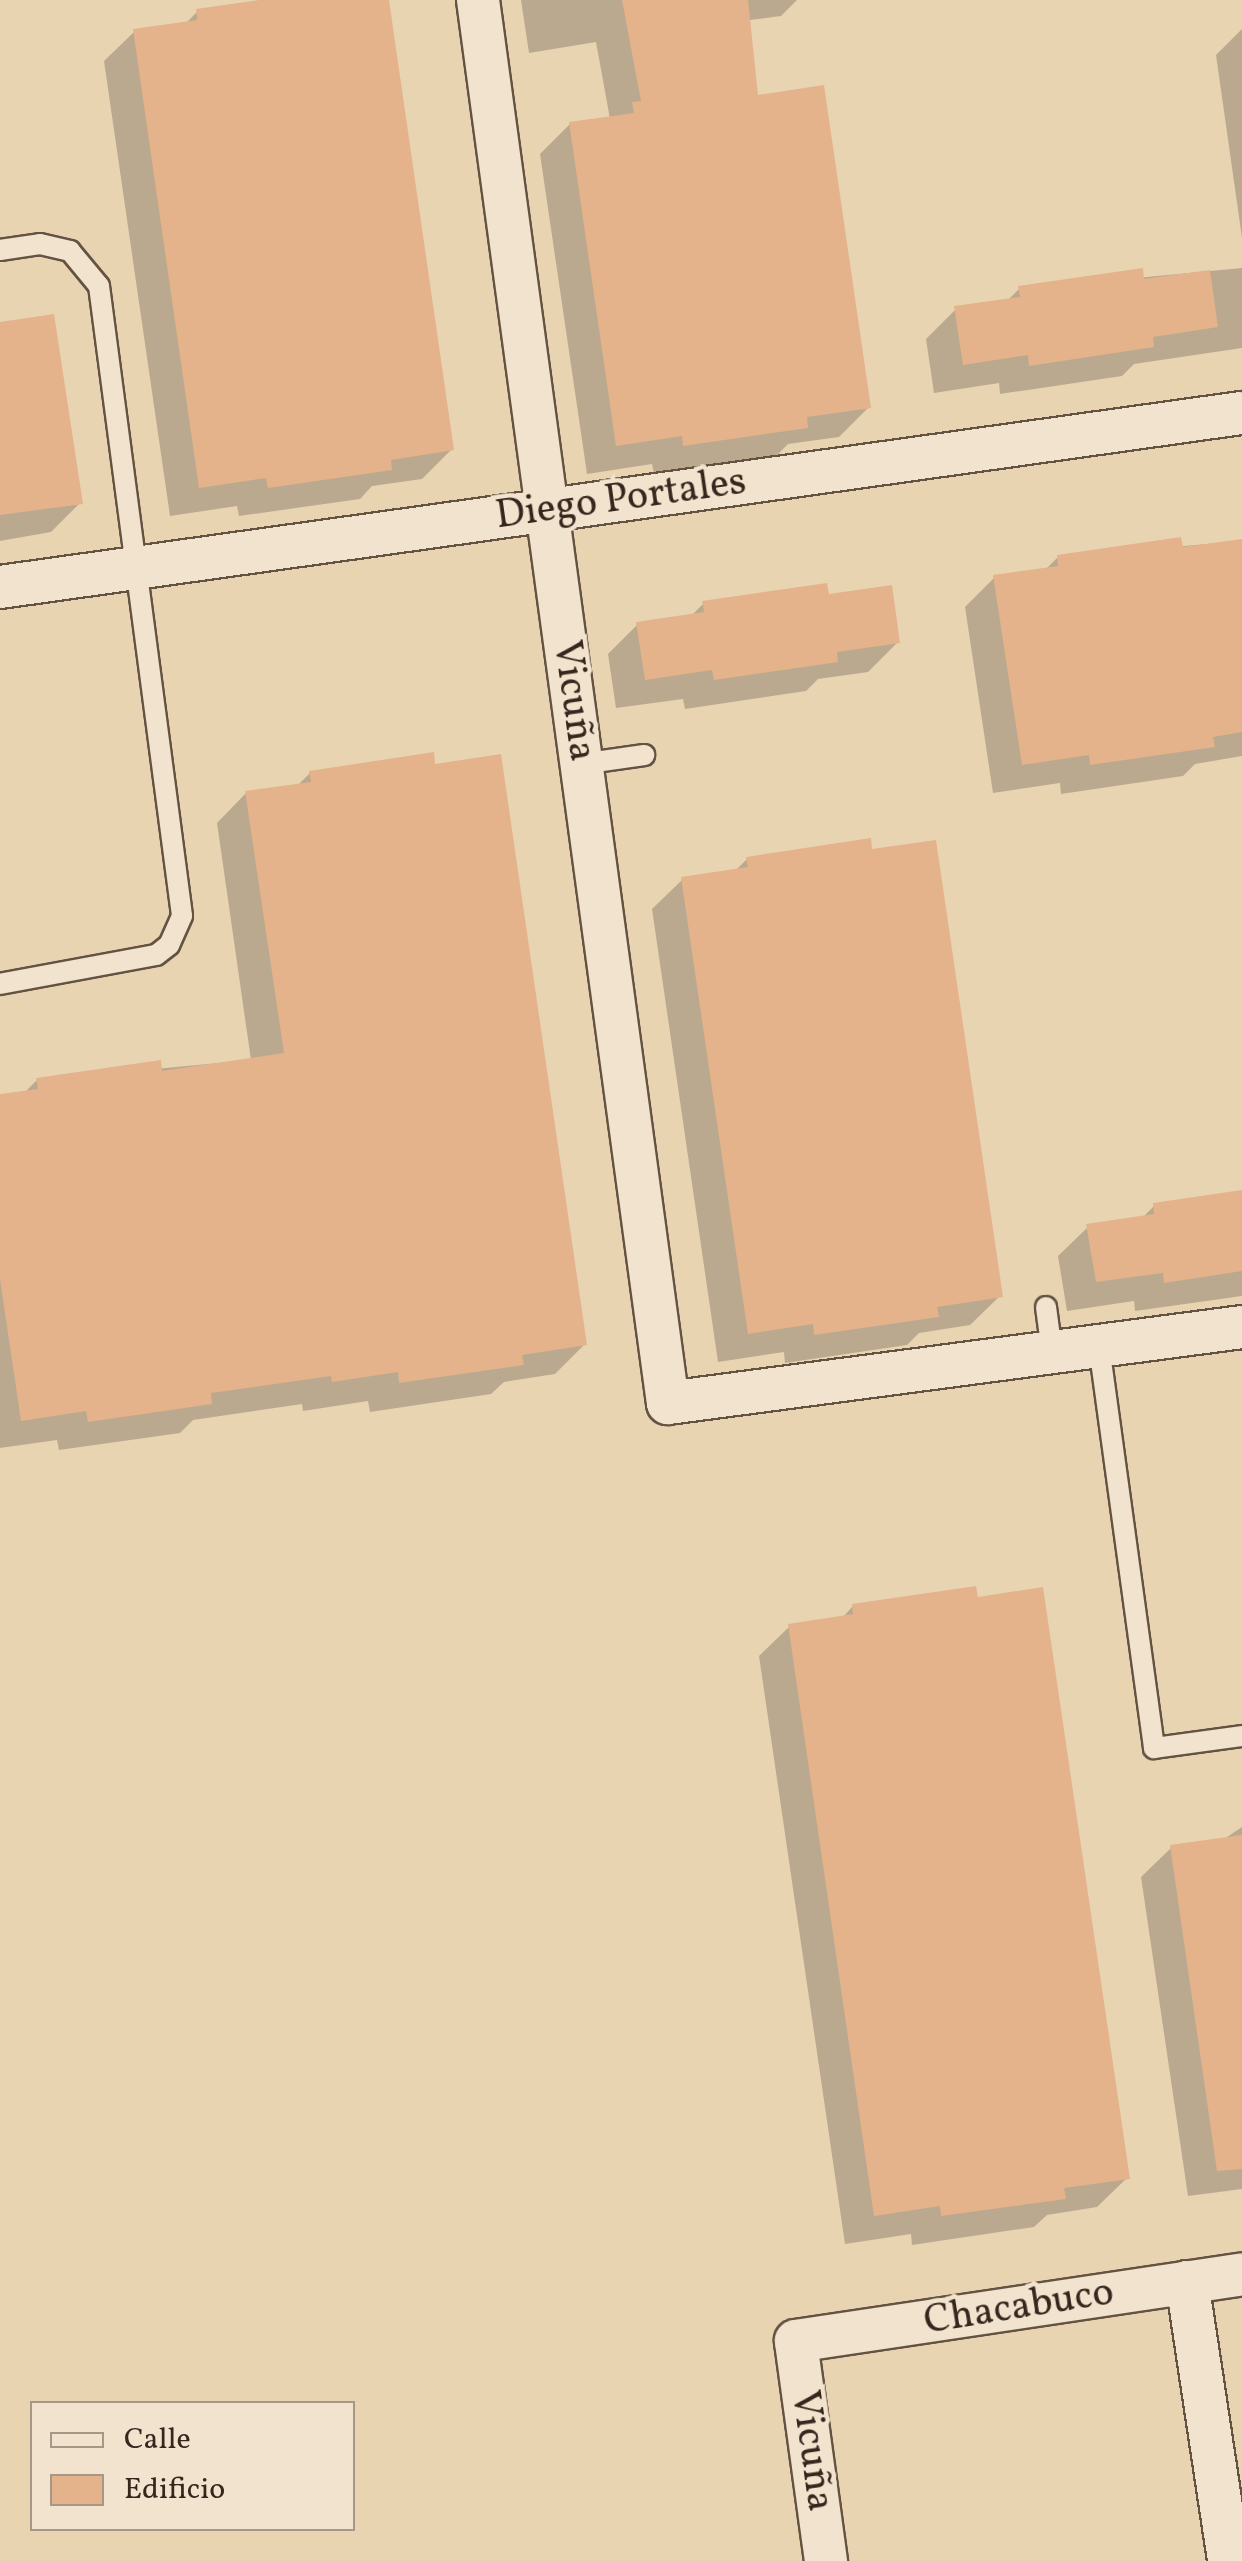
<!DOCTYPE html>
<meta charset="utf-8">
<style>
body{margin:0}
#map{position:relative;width:1242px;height:2561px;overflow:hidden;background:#e9d4b2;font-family:Vollkorn,serif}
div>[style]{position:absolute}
.shadow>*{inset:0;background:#0003}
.building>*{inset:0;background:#e4b38b}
.roads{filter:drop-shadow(2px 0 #645243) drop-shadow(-2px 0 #645243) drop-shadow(0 2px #645243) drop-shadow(0 -2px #645243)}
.service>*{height:20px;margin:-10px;padding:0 10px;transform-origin:10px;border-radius:10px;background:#f1e3cd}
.minor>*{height:42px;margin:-21px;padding:0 21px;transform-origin:21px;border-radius:21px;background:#f1e3cd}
span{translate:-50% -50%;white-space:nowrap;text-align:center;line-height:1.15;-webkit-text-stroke:9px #f1e3cd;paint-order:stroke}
.street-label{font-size:40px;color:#37261e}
.legend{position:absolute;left:30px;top:2401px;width:325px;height:130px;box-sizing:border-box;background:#f1e3cd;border:2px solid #a79787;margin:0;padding:12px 18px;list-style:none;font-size:30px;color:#37261e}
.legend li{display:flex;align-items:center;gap:20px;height:50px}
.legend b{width:50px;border:2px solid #a79787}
</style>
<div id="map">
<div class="shadow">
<i style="clip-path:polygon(277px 0,387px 0,452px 449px,422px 479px,372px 486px,360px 499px,239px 516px,237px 506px,170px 516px,104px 61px,134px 32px,184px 25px,197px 12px)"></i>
<i style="clip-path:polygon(521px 0,797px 0,781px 16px,750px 20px,756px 98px,869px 407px,839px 437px,788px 444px,775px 457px,654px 474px,652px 464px,587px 474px,540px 154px,570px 124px,610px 119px,596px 42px,529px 53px)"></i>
<i style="clip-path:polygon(1242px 29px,1242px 238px,1216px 55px)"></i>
<i style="clip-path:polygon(1242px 268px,1242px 348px,1134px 364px,1122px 376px,1000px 394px,999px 383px,934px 393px,926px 339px,956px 309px,1006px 302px,1019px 289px)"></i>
<i style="clip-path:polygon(0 324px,80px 503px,51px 532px,0 541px)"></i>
<i style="clip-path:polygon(1242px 541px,1242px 756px,1195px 764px,1183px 776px,1061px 794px,1060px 783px,993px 793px,965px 607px,994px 578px,1045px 570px,1058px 557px)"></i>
<i style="clip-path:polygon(827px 597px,898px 642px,868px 672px,818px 679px,806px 691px,685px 709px,683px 699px,616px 708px,608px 654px,638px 624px,690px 617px,703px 604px)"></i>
<i style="clip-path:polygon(310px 773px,585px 1344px,555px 1374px,504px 1382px,491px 1394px,370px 1412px,368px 1401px,303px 1411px,302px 1404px,193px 1420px,180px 1433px,59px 1450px,57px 1440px,0 1448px,0 1097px,24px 1093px,37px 1080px,251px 1060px,217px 823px,246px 793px,297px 786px)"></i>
<i style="clip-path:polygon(747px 859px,1000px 1296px,970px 1325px,919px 1333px,907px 1345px,785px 1363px,784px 1352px,718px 1362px,652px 909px,682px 880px,734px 872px)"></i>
<i style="clip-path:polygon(1242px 1193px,1242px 1296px,1135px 1311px,1134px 1301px,1067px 1311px,1058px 1256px,1088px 1227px,1141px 1219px,1154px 1206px)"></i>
<i style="clip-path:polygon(976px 1600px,1127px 2178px,1097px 2207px,1047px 2215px,1034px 2227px,912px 2245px,911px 2234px,845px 2244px,759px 1656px,789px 1627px,841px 1619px,853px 1606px)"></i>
<i style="clip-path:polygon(1242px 1827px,1242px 2189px,1188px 2196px,1141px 1877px,1171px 1848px,1221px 1841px)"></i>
</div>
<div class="building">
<i style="clip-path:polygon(259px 0,389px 0,454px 450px,391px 460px,392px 470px,268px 488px,266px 478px,199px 488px,133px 29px,197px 20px,196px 9px)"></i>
<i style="clip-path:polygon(622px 0,748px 0,758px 95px,824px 85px,871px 408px,807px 417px,808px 428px,683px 446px,682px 436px,616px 446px,569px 122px,634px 113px,632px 102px,641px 101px)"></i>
<i style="clip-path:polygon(1143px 268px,1144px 279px,1210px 270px,1218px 327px,1153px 337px,1154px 347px,1029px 366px,1028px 355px,963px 365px,954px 306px,1020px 297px,1018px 286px)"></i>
<i style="clip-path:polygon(54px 314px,83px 504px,0 515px,0 322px)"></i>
<i style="clip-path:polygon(1181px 537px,1183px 547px,1242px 539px,1242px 732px,1213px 737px,1215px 747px,1090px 765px,1089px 755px,1022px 765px,993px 575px,1058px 566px,1057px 555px)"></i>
<i style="clip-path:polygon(827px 583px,829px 594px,892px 585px,900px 643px,837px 652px,838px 662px,714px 680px,712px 670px,645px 680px,636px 622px,704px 612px,702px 601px)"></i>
<i style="clip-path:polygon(434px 752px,435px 764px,501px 754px,587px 1345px,522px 1355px,524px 1365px,399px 1383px,398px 1372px,332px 1382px,331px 1376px,211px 1393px,212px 1404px,88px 1422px,86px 1411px,21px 1421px,0 1279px,0 1094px,38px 1089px,36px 1078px,161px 1060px,162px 1071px,284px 1053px,245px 791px,311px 782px,309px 771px)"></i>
<i style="clip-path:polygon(871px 838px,872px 849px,936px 840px,1003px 1297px,937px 1307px,939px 1317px,814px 1335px,813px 1324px,748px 1334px,681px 877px,748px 867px,746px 857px)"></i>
<i style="clip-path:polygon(1242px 1190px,1242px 1271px,1164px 1283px,1163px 1273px,1096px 1282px,1086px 1224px,1154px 1214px,1153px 1203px)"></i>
<i style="clip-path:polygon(976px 1586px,978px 1597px,1043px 1587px,1130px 2179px,1064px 2188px,1066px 2199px,941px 2216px,940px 2206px,874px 2216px,788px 1624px,853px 1614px,852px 1604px)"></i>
<i style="clip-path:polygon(1242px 1835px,1242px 2169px,1217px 2171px,1170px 1845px)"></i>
</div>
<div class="roads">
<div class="service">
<i style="left:0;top:250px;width:40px;rotate:-8.5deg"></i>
<i style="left:40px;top:244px;width:31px;rotate:13deg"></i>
<i style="left:70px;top:251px;width:45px;rotate:50.4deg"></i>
<i style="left:99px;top:286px;width:635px;rotate:82.49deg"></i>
<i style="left:182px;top:916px;width:32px;rotate:114deg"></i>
<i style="left:169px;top:945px;width:16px;rotate:142deg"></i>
<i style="left:156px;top:955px;width:159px;rotate:169.5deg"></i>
<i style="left:581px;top:764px;width:64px;rotate:-8.1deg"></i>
<i style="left:1046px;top:1307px;width:45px;rotate:82.4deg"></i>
<i style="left:1099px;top:1346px;width:406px;rotate:82.2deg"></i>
<i style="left:1154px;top:1748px;width:89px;rotate:-7.8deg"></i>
</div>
<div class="minor">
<i style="left:478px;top:0;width:1416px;rotate:82.29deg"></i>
<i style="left:668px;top:1403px;width:579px;rotate:-7.54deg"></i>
<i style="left:0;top:587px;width:1254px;rotate:-7.98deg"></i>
<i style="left:1187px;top:2282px;width:282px;rotate:81.4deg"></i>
<i style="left:826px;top:2561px;width:222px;rotate:-97.8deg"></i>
<i style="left:796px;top:2341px;width:451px;rotate:-8.5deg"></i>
</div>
</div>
<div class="street-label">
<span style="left:621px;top:500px;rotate:-8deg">Diego Portales</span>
<span style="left:573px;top:701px;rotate:82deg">Vicuña</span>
<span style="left:1019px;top:2308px;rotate:-9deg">Chacabuco</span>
<span style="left:811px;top:2451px;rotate:82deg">Vicuña</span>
</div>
<ul class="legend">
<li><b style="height:12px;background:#f1e3cd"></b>Calle</li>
<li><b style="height:28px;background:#e4b38b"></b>Edificio</li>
</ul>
</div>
